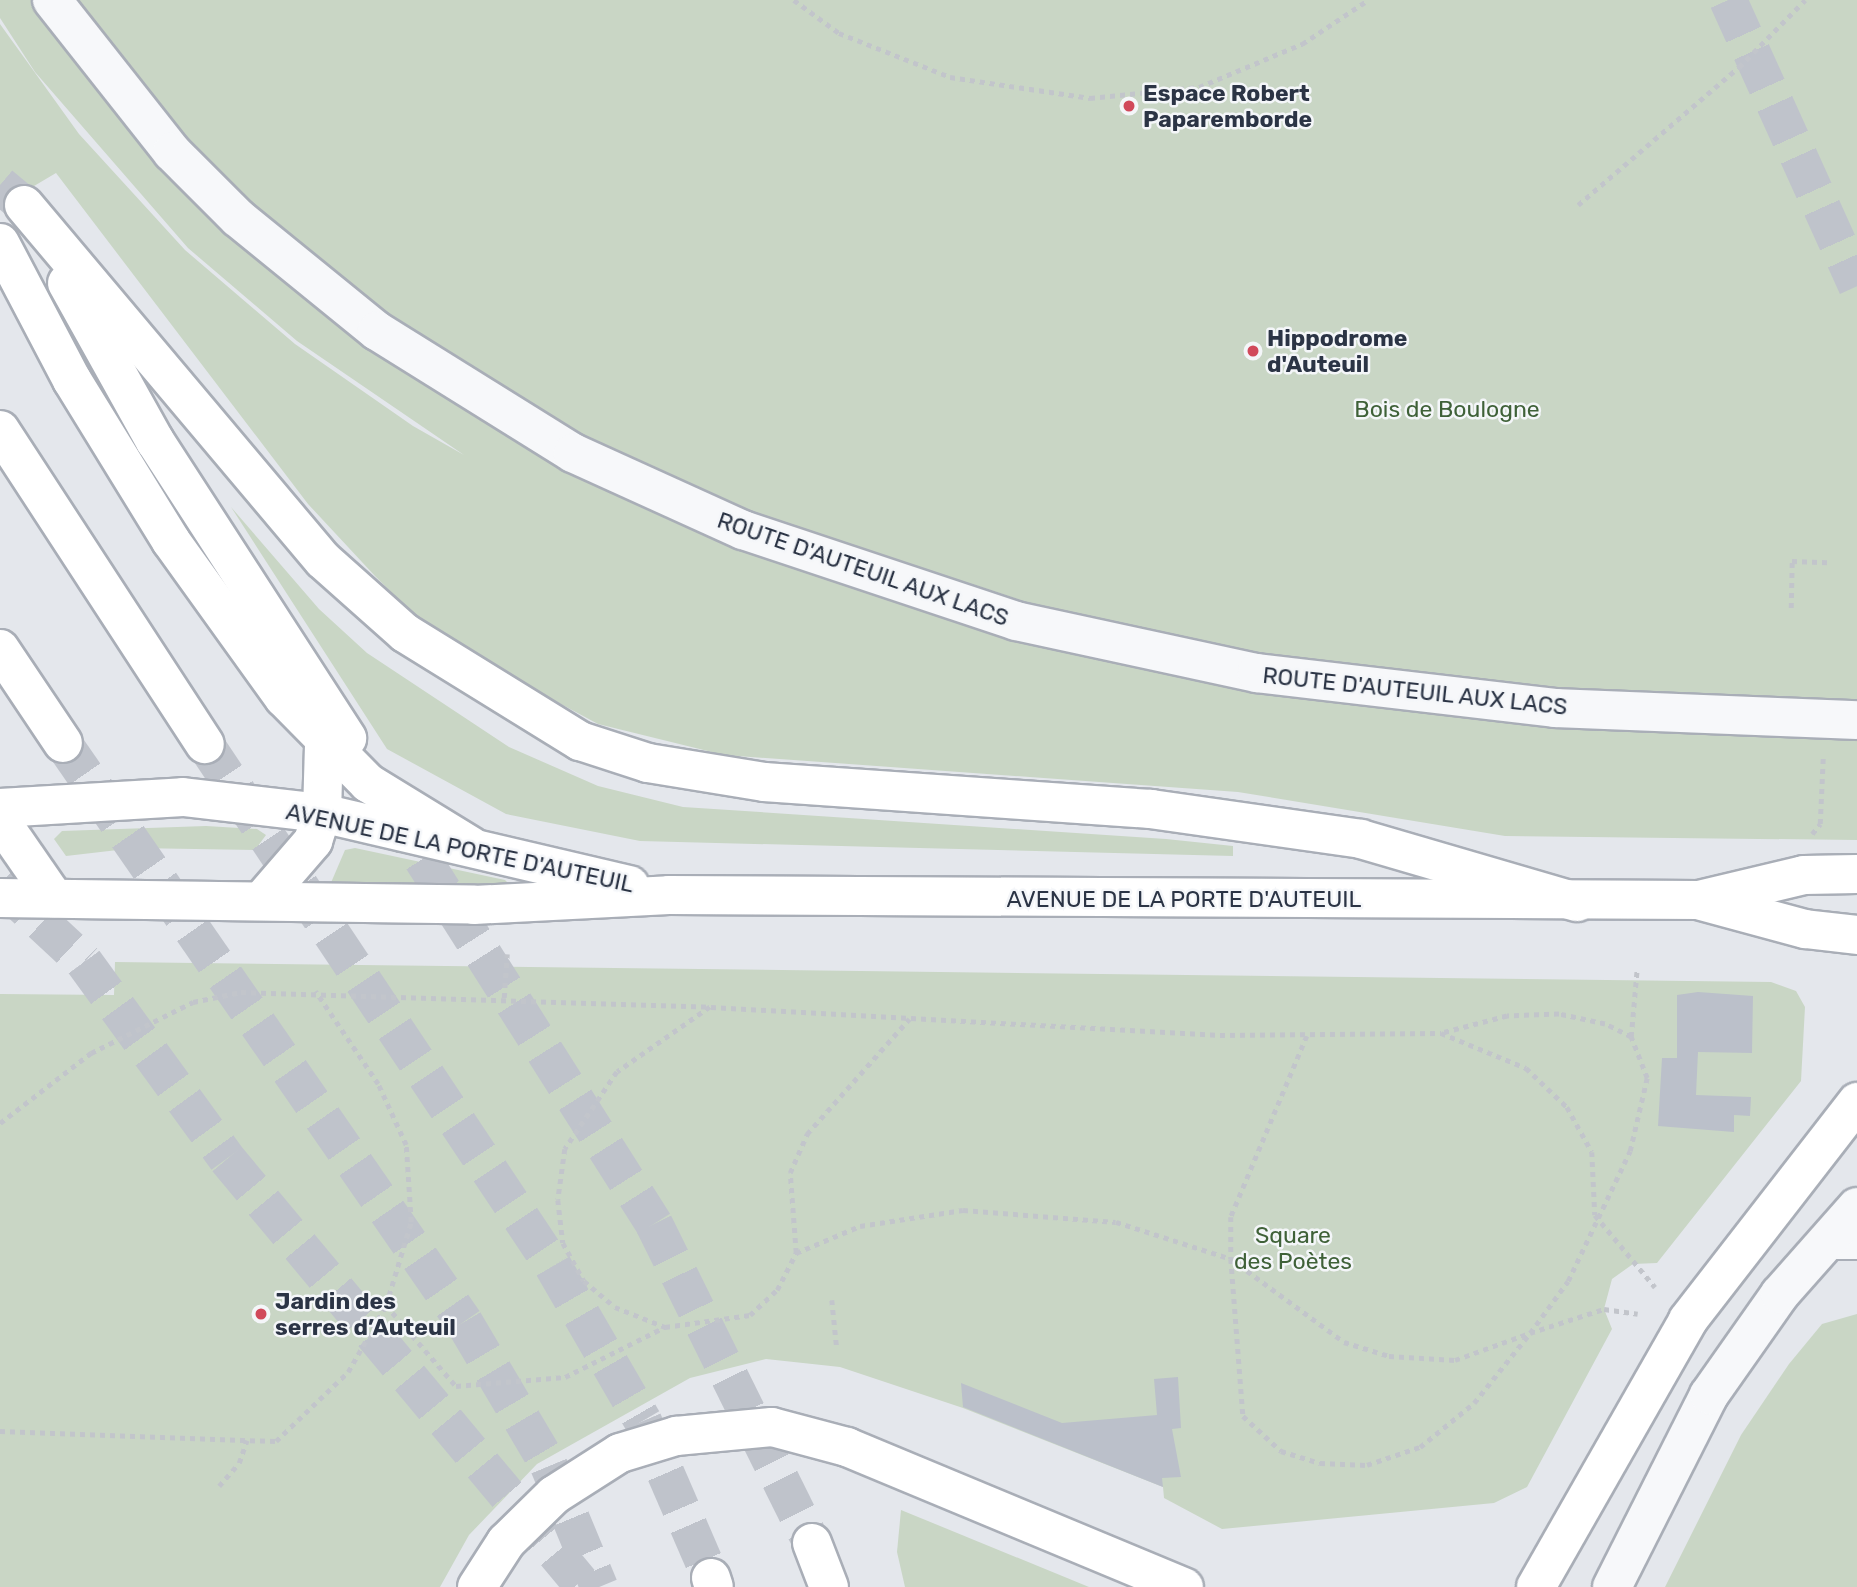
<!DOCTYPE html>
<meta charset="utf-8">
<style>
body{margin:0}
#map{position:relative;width:1857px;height:1587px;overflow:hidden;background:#e4e7ec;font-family:Rubik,sans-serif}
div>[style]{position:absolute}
.green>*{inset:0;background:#c9d6c5}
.building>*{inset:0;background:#bbc0ca}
.street-tunnel>*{height:38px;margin-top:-19px;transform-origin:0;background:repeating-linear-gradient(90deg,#bfc3cb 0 38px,transparent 0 57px)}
.highway-tunnel>*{height:38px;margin-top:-19px;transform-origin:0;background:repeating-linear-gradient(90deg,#bfc3cb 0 38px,transparent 0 57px)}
.path>*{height:4.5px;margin-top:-2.25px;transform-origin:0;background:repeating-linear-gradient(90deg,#c2c5cb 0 5px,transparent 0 10px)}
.roads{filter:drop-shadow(2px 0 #a9aeb7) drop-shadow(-2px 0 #a9aeb7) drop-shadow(0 2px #a9aeb7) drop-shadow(0 -2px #a9aeb7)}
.lane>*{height:26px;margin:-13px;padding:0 13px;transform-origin:13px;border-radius:13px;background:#f7f8fa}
.street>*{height:38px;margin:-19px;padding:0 19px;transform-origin:19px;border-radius:19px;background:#f7f8fa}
.secondary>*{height:38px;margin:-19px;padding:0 19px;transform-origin:19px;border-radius:19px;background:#fff}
.highway>*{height:38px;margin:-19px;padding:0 19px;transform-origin:19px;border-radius:19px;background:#fff}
.dots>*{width:19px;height:19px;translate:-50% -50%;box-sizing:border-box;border:4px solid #f4f6f9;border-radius:50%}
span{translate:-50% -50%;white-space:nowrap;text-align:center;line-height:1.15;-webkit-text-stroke:5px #f4f6f9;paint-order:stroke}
.poi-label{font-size:23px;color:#2b3445;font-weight:700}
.left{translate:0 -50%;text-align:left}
.park-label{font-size:23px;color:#3f6138}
.street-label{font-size:23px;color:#2b3445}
</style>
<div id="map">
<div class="green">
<i style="clip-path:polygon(0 0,1857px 0,1857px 840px,1505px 836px,1238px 792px,724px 755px,598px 724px,479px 660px,415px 616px,375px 576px,308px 504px,56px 173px,7px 202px,0 186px,0 24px,79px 134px,185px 250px,295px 344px,413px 426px,464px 455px,297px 341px,188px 248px,35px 72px,0 18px)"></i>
<i style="clip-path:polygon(231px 507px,319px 609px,367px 653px,509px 747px,598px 786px,683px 807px,1166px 839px,1233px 846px,1233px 856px,640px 841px,506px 814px,387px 749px)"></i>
<i style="clip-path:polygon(206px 826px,257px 829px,266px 835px,255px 850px,135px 848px,66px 856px,54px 839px,62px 831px)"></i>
<i style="clip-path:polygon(355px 848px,505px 880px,512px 887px,330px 885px,345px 850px)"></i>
<i style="clip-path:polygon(115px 962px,1771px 982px,1796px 991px,1805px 1007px,1801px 1081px,1657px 1263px,1633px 1264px,1612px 1279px,1604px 1309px,1612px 1329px,1527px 1487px,1494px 1503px,1222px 1529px,1164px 1498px,1163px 1487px,963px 1408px,840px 1367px,766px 1359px,690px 1378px,537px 1464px,469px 1535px,440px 1587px,0 1587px,0 994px,114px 995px)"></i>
<i style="clip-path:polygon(1857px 1314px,1857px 1587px,1665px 1587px,1741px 1435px,1789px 1364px,1822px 1324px)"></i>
<i style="clip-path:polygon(901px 1510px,1089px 1587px,905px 1587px,897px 1552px)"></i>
</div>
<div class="building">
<i style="clip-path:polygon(1698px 992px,1753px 996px,1752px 1053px,1698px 1052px,1696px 1095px,1751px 1097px,1750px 1116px,1734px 1115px,1734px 1132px,1658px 1126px,1662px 1058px,1677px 1058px,1677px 995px)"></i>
<i style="clip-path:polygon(1178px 1377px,1181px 1428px,1172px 1429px,1181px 1477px,1162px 1478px,1163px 1487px,963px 1407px,961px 1383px,1062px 1423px,1157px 1415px,1154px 1379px)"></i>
</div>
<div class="street-tunnel">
<i style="left:1728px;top:0;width:314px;rotate:65.7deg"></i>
</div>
<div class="highway-tunnel">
<i style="left:0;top:185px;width:31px;rotate:40deg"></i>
<i style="left:63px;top:743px;width:704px;rotate:55.29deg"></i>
<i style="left:464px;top:1322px;width:167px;rotate:59.4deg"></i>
<i style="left:549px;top:1466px;width:131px;rotate:67.5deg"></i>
<i style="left:205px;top:744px;width:627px;rotate:56.31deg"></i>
<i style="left:553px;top:1266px;width:179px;rotate:59.9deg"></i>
<i style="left:643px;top:1421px;width:171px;rotate:66.6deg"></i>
<i style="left:392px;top:811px;width:489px;rotate:57.6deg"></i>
<i style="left:654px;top:1224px;width:356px;rotate:63.7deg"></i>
<i style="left:0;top:884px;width:115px;rotate:42.9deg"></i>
<i style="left:84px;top:962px;width:243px;rotate:54deg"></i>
<i style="left:227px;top:1159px;width:557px;rotate:50.17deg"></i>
</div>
<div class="path">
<i style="left:794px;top:0;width:56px;rotate:36.3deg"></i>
<i style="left:839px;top:33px;width:119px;rotate:21.6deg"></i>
<i style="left:950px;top:77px;width:142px;rotate:8.5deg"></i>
<i style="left:1090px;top:98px;width:110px;rotate:-5.8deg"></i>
<i style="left:1199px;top:87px;width:112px;rotate:-22.7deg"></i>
<i style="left:1302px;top:44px;width:79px;rotate:-33.7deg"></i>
<i style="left:1578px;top:205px;width:212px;rotate:-40.6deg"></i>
<i style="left:1739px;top:67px;width:94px;rotate:-45.4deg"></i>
<i style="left:1791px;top:608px;width:47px;rotate:-88.8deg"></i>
<i style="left:1792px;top:561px;width:35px;rotate:2deg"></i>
<i style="left:1812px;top:834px;width:13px;rotate:-51deg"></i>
<i style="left:1820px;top:824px;width:66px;rotate:-87.4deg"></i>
<i style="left:504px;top:998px;width:44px;rotate:-86.1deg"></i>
<i style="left:710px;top:1007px;width:113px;rotate:145deg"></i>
<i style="left:617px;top:1072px;width:93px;rotate:124deg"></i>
<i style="left:565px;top:1149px;width:51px;rotate:97.8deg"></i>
<i style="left:558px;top:1200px;width:43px;rotate:83.4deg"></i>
<i style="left:563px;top:1243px;width:43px;rotate:61.1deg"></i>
<i style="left:584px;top:1281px;width:40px;rotate:40deg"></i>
<i style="left:615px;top:1307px;width:54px;rotate:21.8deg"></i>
<i style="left:665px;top:1327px;width:86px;rotate:-8deg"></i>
<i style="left:750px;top:1315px;width:37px;rotate:-43deg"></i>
<i style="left:777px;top:1290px;width:42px;rotate:-62.8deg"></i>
<i style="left:796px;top:1253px;width:80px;rotate:-94.3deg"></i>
<i style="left:790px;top:1173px;width:43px;rotate:-66.4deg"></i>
<i style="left:807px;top:1134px;width:154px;rotate:-48.4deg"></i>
<i style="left:1307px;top:1036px;width:196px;rotate:112.8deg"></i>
<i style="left:1231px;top:1217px;width:42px;rotate:90deg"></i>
<i style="left:1231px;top:1259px;width:140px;rotate:36.3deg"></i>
<i style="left:1344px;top:1342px;width:47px;rotate:17.3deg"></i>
<i style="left:1389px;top:1356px;width:66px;rotate:3.5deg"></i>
<i style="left:1455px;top:1360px;width:80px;rotate:-19.8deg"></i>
<i style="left:1530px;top:1333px;width:64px;rotate:-53.8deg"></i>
<i style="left:1568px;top:1281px;width:144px;rotate:-64.5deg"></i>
<i style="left:1630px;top:1151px;width:75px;rotate:-76.9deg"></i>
<i style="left:1647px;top:1078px;width:44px;rotate:-111.3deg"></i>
<i style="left:1631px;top:1037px;width:29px;rotate:-153deg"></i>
<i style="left:1605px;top:1024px;width:47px;rotate:-167.7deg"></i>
<i style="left:1559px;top:1014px;width:52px;rotate:177.8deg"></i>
<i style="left:1507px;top:1016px;width:67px;rotate:165.3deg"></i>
<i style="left:1631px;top:1037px;width:69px;rotate:-85deg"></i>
<i style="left:0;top:1123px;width:115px;rotate:-37.6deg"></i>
<i style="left:91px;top:1053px;width:114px;rotate:-26.6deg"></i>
<i style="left:193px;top:1002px;width:49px;rotate:-11.8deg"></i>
<i style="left:241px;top:992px;width:470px;rotate:1.8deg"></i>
<i style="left:711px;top:1007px;width:510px;rotate:3.15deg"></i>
<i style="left:1220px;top:1035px;width:221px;rotate:-0.5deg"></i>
<i style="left:1441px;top:1033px;width:92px;rotate:22.4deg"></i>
<i style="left:1526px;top:1068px;width:57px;rotate:43.6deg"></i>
<i style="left:1567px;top:1107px;width:51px;rotate:60.9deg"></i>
<i style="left:1592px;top:1152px;width:63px;rotate:87.3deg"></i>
<i style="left:1595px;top:1215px;width:94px;rotate:50.2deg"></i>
<i style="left:796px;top:1253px;width:69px;rotate:-22.9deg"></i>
<i style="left:860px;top:1226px;width:104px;rotate:-8.8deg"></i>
<i style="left:963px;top:1210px;width:153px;rotate:4.5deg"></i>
<i style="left:1116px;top:1222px;width:121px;rotate:17.8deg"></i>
<i style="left:1231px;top:1259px;width:157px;rotate:85.6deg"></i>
<i style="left:1243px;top:1416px;width:52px;rotate:42.6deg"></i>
<i style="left:1281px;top:1451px;width:41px;rotate:17.1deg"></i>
<i style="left:1320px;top:1463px;width:47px;rotate:2.4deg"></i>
<i style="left:1367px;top:1465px;width:56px;rotate:-18.8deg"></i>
<i style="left:1420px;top:1447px;width:70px;rotate:-39.2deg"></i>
<i style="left:1474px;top:1403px;width:90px;rotate:-51.3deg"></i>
<i style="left:1530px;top:1333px;width:78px;rotate:-18deg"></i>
<i style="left:1604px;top:1309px;width:34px;rotate:8deg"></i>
<i style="left:832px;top:1300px;width:49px;rotate:84.2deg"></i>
<i style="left:386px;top:1305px;width:107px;rotate:49.2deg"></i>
<i style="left:456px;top:1386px;width:109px;rotate:-4.7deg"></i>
<i style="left:565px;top:1377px;width:112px;rotate:-26.6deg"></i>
<i style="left:0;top:1431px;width:276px;rotate:2.1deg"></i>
<i style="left:276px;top:1441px;width:100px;rotate:-43.8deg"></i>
<i style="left:348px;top:1372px;width:77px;rotate:-60.4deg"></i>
<i style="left:386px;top:1305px;width:87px;rotate:-73.2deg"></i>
<i style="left:411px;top:1222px;width:77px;rotate:-93.7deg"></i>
<i style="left:406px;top:1145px;width:67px;rotate:-114.7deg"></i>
<i style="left:378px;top:1084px;width:112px;rotate:-124.1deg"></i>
<i style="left:219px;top:1486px;width:30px;rotate:-49deg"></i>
<i style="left:239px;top:1463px;width:24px;rotate:-71deg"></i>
</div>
<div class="roads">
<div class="lane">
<i style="left:1823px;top:1246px;width:34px"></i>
</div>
<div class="street">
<i style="left:52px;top:0;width:194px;rotate:51.7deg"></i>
<i style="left:172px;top:152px;width:93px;rotate:45deg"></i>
<i style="left:238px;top:218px;width:179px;rotate:39.1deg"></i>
<i style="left:377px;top:331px;width:231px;rotate:31.9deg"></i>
<i style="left:573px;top:453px;width:187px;rotate:24.4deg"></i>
<i style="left:743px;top:530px;width:288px;rotate:18.4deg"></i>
<i style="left:1016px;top:621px;width:247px;rotate:12.2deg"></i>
<i style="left:1257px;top:673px;width:300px;rotate:6.7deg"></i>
<i style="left:1555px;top:708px;width:302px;rotate:2.3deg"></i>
<i style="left:1612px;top:1587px;width:215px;rotate:-63.2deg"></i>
<i style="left:1709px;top:1395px;width:123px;rotate:-54.9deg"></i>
<i style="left:1780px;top:1294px;width:116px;rotate:-48.5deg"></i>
</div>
<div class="secondary">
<i style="left:0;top:808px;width:183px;rotate:-3.4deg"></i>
<i style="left:183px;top:797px;width:140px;rotate:6.6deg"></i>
<i style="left:322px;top:813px;width:316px;rotate:13.2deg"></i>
<i style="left:0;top:898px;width:474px;rotate:0.8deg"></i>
<i style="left:474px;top:905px;width:195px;rotate:-2.9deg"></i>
<i style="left:669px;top:895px;width:1030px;rotate:0.28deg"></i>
<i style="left:1699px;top:900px;width:108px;rotate:-13.4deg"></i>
<i style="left:1804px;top:875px;width:53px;rotate:-1.1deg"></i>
<i style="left:1701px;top:901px;width:108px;rotate:15.1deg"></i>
<i style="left:1805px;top:929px;width:52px;rotate:6.6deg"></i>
</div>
<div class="highway">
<i style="left:24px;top:205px;width:464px;rotate:49.9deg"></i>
<i style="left:323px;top:560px;width:110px;rotate:41.7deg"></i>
<i style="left:405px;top:633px;width:206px;rotate:31.7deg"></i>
<i style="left:580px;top:741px;width:71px;rotate:17.9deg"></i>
<i style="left:648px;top:763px;width:118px;rotate:9.3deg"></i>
<i style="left:764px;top:782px;width:388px;rotate:4deg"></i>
<i style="left:1151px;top:809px;width:212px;rotate:8.1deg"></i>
<i style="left:1361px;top:839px;width:225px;rotate:16.3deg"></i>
<i style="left:0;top:243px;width:155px;rotate:62.3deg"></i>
<i style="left:72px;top:380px;width:189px;rotate:58.4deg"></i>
<i style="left:171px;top:541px;width:193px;rotate:54.3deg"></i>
<i style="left:284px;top:698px;width:120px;rotate:45.3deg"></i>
<i style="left:368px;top:783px;width:121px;rotate:31.5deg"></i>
<i style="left:67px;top:283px;width:181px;rotate:60.9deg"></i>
<i style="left:155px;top:441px;width:354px;rotate:57.1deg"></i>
<i style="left:0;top:430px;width:375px;rotate:56.9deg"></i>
<i style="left:0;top:649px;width:113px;rotate:56.2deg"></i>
<i style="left:0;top:820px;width:95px;rotate:55.3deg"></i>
<i style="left:263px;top:899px;width:77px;rotate:-49.2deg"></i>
<i style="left:313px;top:841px;width:29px;rotate:-72deg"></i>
<i style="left:322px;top:813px;width:69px;rotate:-88.3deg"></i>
<i style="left:812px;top:1543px;width:47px;rotate:68.9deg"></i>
<i style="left:711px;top:1578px;width:9px;rotate:72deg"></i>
<i style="left:477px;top:1587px;width:54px;rotate:-57.2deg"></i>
<i style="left:506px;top:1542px;width:67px;rotate:-44.4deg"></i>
<i style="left:554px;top:1495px;width:78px;rotate:-32.5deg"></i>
<i style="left:620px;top:1453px;width:59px;rotate:-16.9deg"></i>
<i style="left:676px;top:1436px;width:96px;rotate:-5.4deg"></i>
<i style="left:772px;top:1427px;width:78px;rotate:14.9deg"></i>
<i style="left:847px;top:1447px;width:365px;rotate:22.6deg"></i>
<i style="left:1536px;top:1587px;width:307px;rotate:-60.3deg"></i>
<i style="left:1688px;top:1320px;width:276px;rotate:-52.2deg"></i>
</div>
</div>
<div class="dots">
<i style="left:1129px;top:106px;background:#d1495b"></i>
<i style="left:1253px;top:351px;background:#d1495b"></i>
<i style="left:261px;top:1314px;background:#d1495b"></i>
</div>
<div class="poi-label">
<span class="left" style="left:1143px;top:106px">Espace Robert<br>Paparemborde</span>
<span class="left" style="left:1267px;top:351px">Hippodrome<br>d'Auteuil</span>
<span class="left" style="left:275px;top:1314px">Jardin des<br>serres d’Auteuil</span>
</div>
<div class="park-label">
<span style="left:1447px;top:409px">Bois de Boulogne</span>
<span style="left:1293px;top:1248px">Square<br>des Poètes</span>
</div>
<div class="street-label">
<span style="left:863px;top:569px;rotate:19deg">ROUTE D'AUTEUIL AUX LACS</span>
<span style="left:1415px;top:691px;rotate:6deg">ROUTE D'AUTEUIL AUX LACS</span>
<span style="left:460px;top:848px;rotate:12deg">AVENUE DE LA PORTE D'AUTEUIL</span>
<span style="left:1184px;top:899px">AVENUE DE LA PORTE D'AUTEUIL</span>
</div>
</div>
